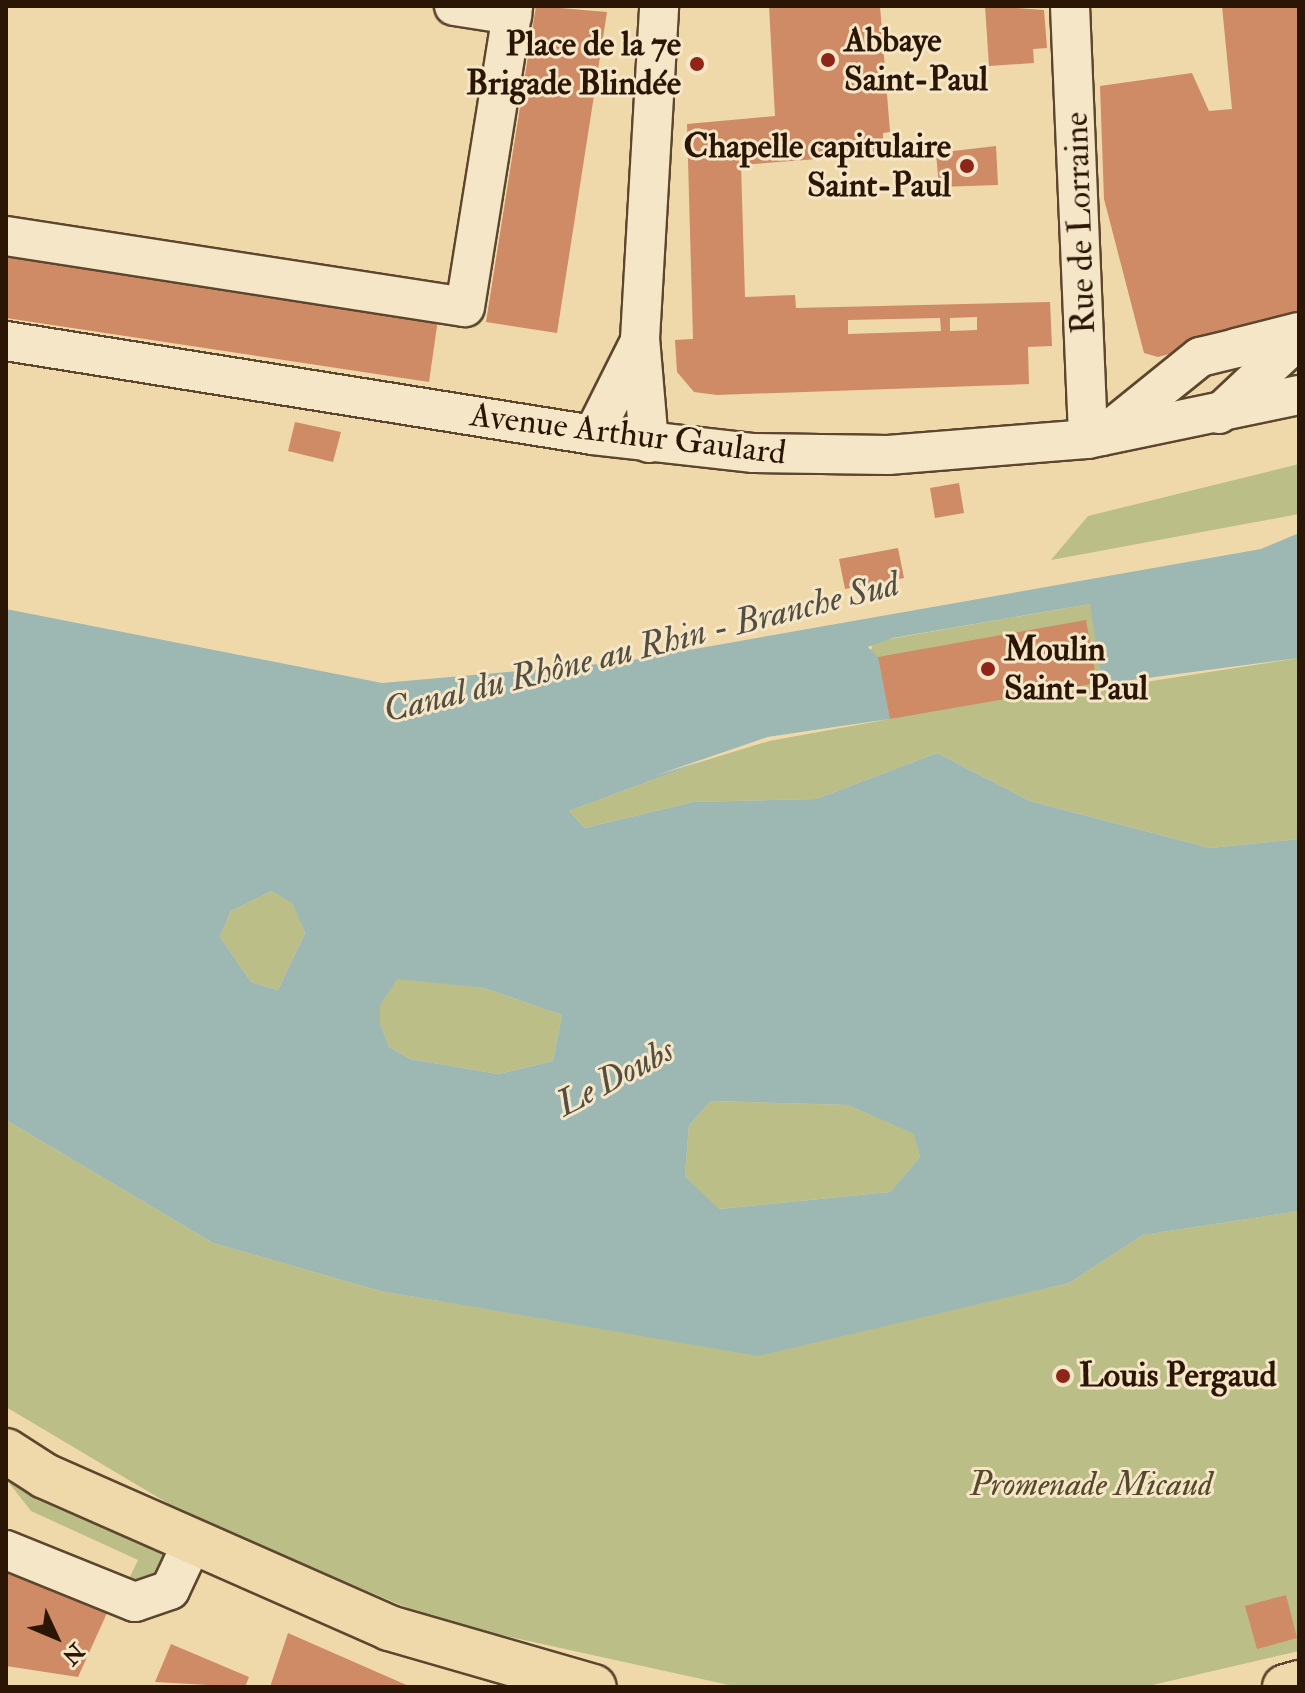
<!DOCTYPE html>
<meta charset="utf-8">
<style>
body{margin:0}
#map{position:relative;width:1305px;height:1693px;overflow:hidden;background:#efd9ab;font-family:"IM FELL Double Pica",serif}
div>[style]{position:absolute}
.green>*{inset:0;background:#bcbe87}
.water>*{inset:0;background:#9db8b3}
.pier>*{inset:0;background:#efd9ab}
.building>*{inset:0;background:#cf8a66}
.roads{filter:drop-shadow(2px 0 #5c462e) drop-shadow(-2px 0 #5c462e) drop-shadow(0 2px #5c462e) drop-shadow(0 -2px #5c462e)}
.minor>*{height:38px;margin:-19px;padding:0 19px;transform-origin:19px;border-radius:19px;background:#f5e6c8}
.major>*{height:44px;margin:-22px;padding:0 22px;transform-origin:22px;border-radius:22px;background:#efd9ab}
.dots>*{width:22px;height:22px;translate:-50% -50%;box-sizing:border-box;border:4px solid #f5e6c8;border-radius:50%}
span{translate:-50% -50%;white-space:nowrap;text-align:center;line-height:1.15;-webkit-text-stroke:6px #f5e6c8;paint-order:stroke}
.poi-label{font-size:34px;color:#2b1504;font-weight:700}
.left{translate:0 -50%;text-align:left}
.right{translate:-100% -50%;text-align:right}
.street-label{font-size:34px;color:#2b1504}
.park-label{font-size:34px;color:#56482b;font-style:italic}
.water-label{font-size:36px;color:#534e41;font-style:italic}
.frame{position:absolute;inset:0;border:8px solid #2b1504;pointer-events:none}
.north{position:absolute;left:16px;top:1597px;width:80px;height:80px;-webkit-text-stroke:6px #f5e6c8;paint-order:stroke;rotate:134deg;font-size:22px;font-weight:700;line-height:32px;text-align:center;color:#2b1504}
.north::after{content:'';display:block;margin:auto;width:28px;height:36px;background:#2b1504;clip-path:polygon(50% 0,100% 100%,50% 72%,0 100%)}
</style>
<div id="map">
<div class="green">
<i style="clip-path:polygon(1299px 464px,1299px 514px,1051px 560px,1088px 516px)"></i>
<i style="clip-path:polygon(1090px 604px,1126px 685px,1299px 658px,1299px 839px,1210px 848px,1030px 801px,937px 753px,816px 799px,693px 802px,585px 828px,569px 811px,768px 737px,889px 719px,878px 658px,870px 654px,873px 642px)"></i>
<i style="clip-path:polygon(272px 891px,294px 904px,305px 933px,278px 990px,251px 982px,220px 937px,231px 911px)"></i>
<i style="clip-path:polygon(397px 978px,484px 988px,562px 1015px,553px 1061px,498px 1074px,410px 1059px,389px 1047px,380px 1023px,380px 1006px)"></i>
<i style="clip-path:polygon(711px 1101px,848px 1105px,915px 1134px,920px 1157px,890px 1192px,718px 1209px,685px 1176px,689px 1125px)"></i>
<i style="clip-path:polygon(6px 1120px,213px 1243px,380px 1291px,758px 1355px,1069px 1283px,1143px 1235px,1299px 1211px,1299px 1651px,1144px 1687px,738px 1687px,442px 1622px,196px 1520px,6px 1407px)"></i>
<i style="clip-path:polygon(6px 1479px,58px 1507px,170px 1554px,149px 1583px,137px 1584px,130px 1577px,138px 1560px,31px 1511px)"></i>
</div>
<div class="water">
<i style="clip-path:polygon(evenodd,1299px 533px,1299px 658px,1102px 684px,1090px 604px,893px 638px,868px 647px,878px 657px,890px 719px,768px 737px,569px 811px,585px 828px,693px 802px,816px 799px,937px 753px,1030px 801px,1210px 848px,1299px 839px,1299px 1211px,1143px 1235px,1069px 1283px,758px 1356px,380px 1291px,213px 1243px,6px 1120px,6px 609px,382px 683px,621px 662px,1261px 549px,1299px 533px,272px 891px,293px 904px,305px 933px,278px 990px,251px 982px,220px 937px,231px 911px,272px 891px,1299px 533px,397px 979px,484px 988px,562px 1015px,553px 1061px,498px 1074px,410px 1059px,389px 1047px,380px 1023px,380px 1006px,397px 979px,1299px 533px,711px 1101px,848px 1105px,914px 1134px,920px 1157px,890px 1192px,719px 1209px,685px 1176px,689px 1125px,711px 1101px)"></i>
</div>
<div class="pier">
<i style="clip-path:polygon(890px 719px,769px 741px,654px 776px,768px 737px)"></i>
</div>
<div class="building">
<i style="clip-path:polygon(536px 6px,607px 12px,557px 333px,486px 322px)"></i>
<i style="clip-path:polygon(evenodd,769px 6px,880px 6px,890px 132px,883px 133px,883px 154px,741px 165px,745px 297px,795px 295px,796px 308px,1050px 302px,1052px 346px,1028px 347px,1029px 384px,717px 395px,694px 392px,677px 372px,675px 340px,693px 339px,687px 124px,775px 116px,769px 6px,977px 317px,977px 330px,950px 331px,950px 318px,977px 317px,769px 6px,940px 318px,941px 331px,848px 334px,848px 320px,940px 318px)"></i>
<i style="clip-path:polygon(985px 6px,1044px 10px,1047px 48px,1033px 49px,1034px 63px,989px 66px)"></i>
<i style="clip-path:polygon(1222px 6px,1299px 6px,1299px 319px,1158px 357px,1144px 353px,1104px 199px,1100px 86px,1192px 73px,1209px 111px,1232px 109px)"></i>
<i style="clip-path:polygon(996px 146px,998px 185px,939px 187px,936px 153px)"></i>
<i style="clip-path:polygon(6px 255px,438px 319px,429px 382px,6px 318px)"></i>
<i style="clip-path:polygon(295px 422px,341px 432px,333px 462px,288px 451px)"></i>
<i style="clip-path:polygon(959px 483px,964px 513px,935px 518px,930px 488px)"></i>
<i style="clip-path:polygon(898px 548px,904px 578px,845px 589px,839px 559px)"></i>
<i style="clip-path:polygon(1086px 620px,1097px 683px,890px 719px,878px 657px)"></i>
<i style="clip-path:polygon(6px 1571px,107px 1613px,78px 1677px,6px 1666px)"></i>
<i style="clip-path:polygon(1286px 1595px,1297px 1638px,1257px 1649px,1245px 1606px)"></i>
<i style="clip-path:polygon(288px 1633px,411px 1687px,270px 1687px)"></i>
<i style="clip-path:polygon(171px 1644px,249px 1677px,245px 1687px,155px 1682px)"></i>
</div>
<div class="roads">
<div class="minor">
<i style="left:454px;top:6px;width:59px;rotate:8.8deg"></i>
<i style="left:1070px;top:6px;width:433px;rotate:87.6deg"></i>
<i style="left:6px;top:236px;width:464px;rotate:8.8deg"></i>
<i style="left:465px;top:307px;width:305px;rotate:-80.9deg"></i>
<i style="left:6px;top:341px;width:594px;rotate:9.1deg"></i>
<i style="left:593px;top:435px;width:162px;rotate:6.4deg"></i>
<i style="left:754px;top:453px;width:134px;rotate:0.9deg"></i>
<i style="left:888px;top:455px;width:201px;rotate:-4.6deg"></i>
<i style="left:1088px;top:439px;width:216px;rotate:-11.8deg"></i>
<i style="left:1236px;top:348px;width:65px;rotate:-14.3deg"></i>
<i style="left:1219px;top:414px;width:110px;rotate:-43.2deg"></i>
<i style="left:593px;top:435px;width:101px;rotate:-63.4deg"></i>
<i style="left:1102px;top:436px;width:126px;rotate:-38.9deg"></i>
<i style="left:1200px;top:357px;width:60px;rotate:-13.6deg"></i>
<i style="left:649px;top:443px;width:104px;rotate:-94.9deg"></i>
<i style="left:640px;top:339px;width:334px;rotate:-86.7deg"></i>
<i style="left:6px;top:1550px;width:139px;rotate:22deg"></i>
<i style="left:135px;top:1602px;width:37px;rotate:-19deg"></i>
<i style="left:170px;top:1590px;width:52px;rotate:-64.9deg"></i>
</div>
<div class="major">
<i style="left:6px;top:1451px;width:46px;rotate:32.7deg"></i>
<i style="left:45px;top:1476px;width:376px;rotate:23.8deg"></i>
<i style="left:389px;top:1628px;width:213px;rotate:16.1deg"></i>
<i style="left:1285px;top:1687px;width:15px;rotate:-16deg"></i>
</div>
</div>
<div class="dots">
<i style="left:828px;top:60px;background:#8f2418"></i>
<i style="left:697px;top:64px;background:#8f2418"></i>
<i style="left:967px;top:166px;background:#8f2418"></i>
<i style="left:988px;top:669px;background:#8f2418"></i>
<i style="left:1063px;top:1376px;background:#8f2418"></i>
</div>
<div class="poi-label">
<span class="left" style="left:844px;top:60px">Abbaye<br>Saint-Paul</span>
<span class="right" style="left:681px;top:64px">Place de la 7e<br>Brigade Blindée</span>
<span class="right" style="left:951px;top:166px">Chapelle capitulaire<br>Saint-Paul</span>
<span class="left" style="left:1004px;top:669px">Moulin<br>Saint-Paul</span>
<span class="left" style="left:1079px;top:1376px">Louis Pergaud</span>
</div>
<div class="street-label">
<span style="left:1080px;top:223px;rotate:-92deg">Rue de Lorraine</span>
<span style="left:628px;top:434px;rotate:7deg">Avenue Arthur Gaulard</span>
</div>
<div class="park-label">
<span style="left:1091px;top:1485px">Promenade Micaud</span>
</div>
<div class="water-label">
<span style="left:641px;top:647px;rotate:-14deg">Canal du Rhône au Rhin - Branche Sud</span>
<span style="left:615px;top:1077px;rotate:-28deg">Le Doubs</span>
</div>
<div class="frame"></div>
<div class="north">N</div>
</div>
